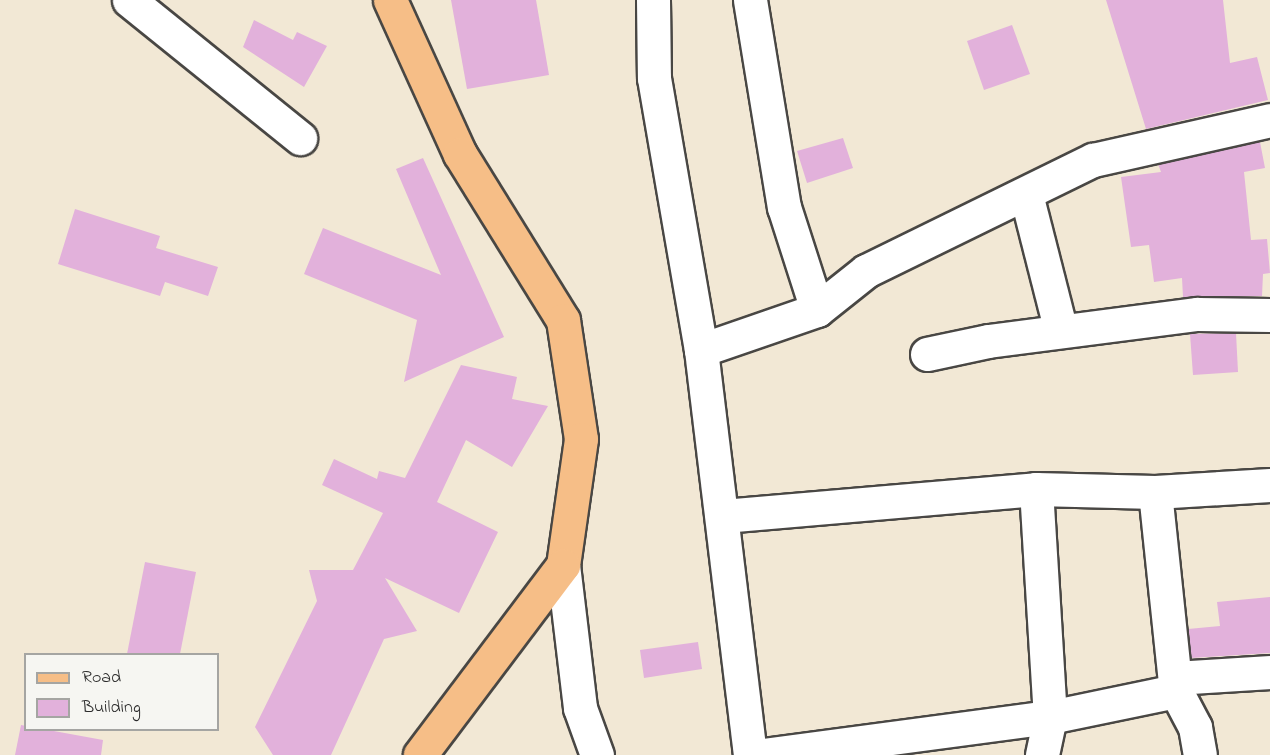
<!DOCTYPE html>
<style>
body{margin:0}
#map{position:relative;width:1270px;height:755px;overflow:hidden;background:#f2e8d5;font-family:"Indie Flower",sans-serif}
div>[style]{position:absolute}
.building>*{inset:0;background:#e2b1db}
.roads{filter:drop-shadow(2px 0 #494744) drop-shadow(-2px 0 #494744) drop-shadow(0 2px #494744) drop-shadow(0 -2px #494744)}
.minor>*{height:33px;margin:-16.5px;padding:0 16.5px;transform-origin:16.5px;border-radius:16.5px;background:#fff}
.major>*{height:33px;margin:-16.5px;padding:0 16.5px;transform-origin:16.5px;border-radius:16.5px;background:#f6be87}
span{translate:-50% -50%;white-space:nowrap;text-align:center;line-height:1.15;-webkit-text-stroke:4.5px #f6f6f2;paint-order:stroke}
.legend{position:absolute;left:24px;top:653px;width:195px;height:78px;box-sizing:border-box;background:#f6f6f2;border:2px solid #a5a5a2;margin:0;padding:8px 10px;list-style:none;font-size:18px;color:#2b2b2b}
.legend li{display:flex;align-items:center;gap:12px;height:30px}
.legend b{width:30px;border:2px solid #a5a5a2}
</style>
<div id="map">
<div class="building">
<i style="clip-path:polygon(451px 0,536px 0,549px 75px,467px 89px)"></i>
<i style="clip-path:polygon(1106px 0,1223px 0,1230px 63px,1257px 57px,1268px 100px,1146px 129px)"></i>
<i style="clip-path:polygon(254px 20px,293px 40px,297px 32px,327px 46px,304px 87px,243px 47px)"></i>
<i style="clip-path:polygon(1012px 25px,1030px 74px,984px 90px,967px 41px)"></i>
<i style="clip-path:polygon(843px 138px,853px 168px,807px 183px,797px 151px)"></i>
<i style="clip-path:polygon(1260px 142px,1265px 168px,1244px 172px,1251px 240px,1267px 239px,1270px 273px,1263px 274px,1262px 296px,1183px 297px,1182px 278px,1154px 282px,1149px 245px,1131px 247px,1121px 177px,1161px 172px,1158px 164px)"></i>
<i style="clip-path:polygon(423px 158px,504px 337px,404px 382px,417px 320px,304px 274px,323px 228px,441px 275px,396px 169px)"></i>
<i style="clip-path:polygon(75px 209px,160px 236px,156px 248px,218px 267px,208px 296px,165px 282px,160px 296px,58px 264px)"></i>
<i style="clip-path:polygon(1236px 333px,1238px 372px,1193px 375px,1190px 334px)"></i>
<i style="clip-path:polygon(461px 365px,517px 377px,512px 399px,548px 406px,512px 467px,466px 440px,437px 502px,498px 532px,459px 613px,385px 578px,417px 631px,384px 639px,331px 755px,273px 755px,255px 727px,317px 601px,309px 570px,353px 570px,383px 513px,322px 485px,334px 459px,377px 479px,379px 471px,405px 478px)"></i>
<i style="clip-path:polygon(145px 562px,196px 572px,180px 654px,127px 654px)"></i>
<i style="clip-path:polygon(1270px 597px,1270px 653px,1191px 658px,1188px 629px,1220px 626px,1217px 602px)"></i>
<i style="clip-path:polygon(698px 642px,702px 669px,644px 678px,640px 650px)"></i>
<i style="clip-path:polygon(21px 725px,103px 740px,101px 755px,15px 755px)"></i>
</div>
<div class="roads">
<div class="minor">
<i style="left:129px;top:0;width:220px;rotate:38.9deg"></i>
<i style="left:653px;top:0;width:78px;rotate:89.3deg"></i>
<i style="left:654px;top:78px;width:276px;rotate:80.2deg"></i>
<i style="left:701px;top:350px;width:408px;rotate:83.1deg"></i>
<i style="left:750px;top:0;width:210px;rotate:80.7deg"></i>
<i style="left:784px;top:207px;width:108px;rotate:72.2deg"></i>
<i style="left:1026px;top:194px;width:141px;rotate:75.7deg"></i>
<i style="left:701px;top:350px;width:123px;rotate:-19deg"></i>
<i style="left:817px;top:310px;width:63px;rotate:-38.5deg"></i>
<i style="left:866px;top:271px;width:253px;rotate:-26.1deg"></i>
<i style="left:1093px;top:160px;width:181px;rotate:-12.7deg"></i>
<i style="left:927px;top:354px;width:62px;rotate:-12deg"></i>
<i style="left:988px;top:341px;width:211px;rotate:-7.4deg"></i>
<i style="left:1197px;top:314px;width:73px;rotate:0.8deg"></i>
<i style="left:1036px;top:489px;width:228px;rotate:86.5deg"></i>
<i style="left:1050px;top:717px;width:39px;rotate:102deg"></i>
<i style="left:1155px;top:492px;width:200px;rotate:84deg"></i>
<i style="left:1176px;top:691px;width:41px;rotate:62.2deg"></i>
<i style="left:1195px;top:727px;width:28px;rotate:80deg"></i>
<i style="left:723px;top:516px;width:314px;rotate:-4.9deg"></i>
<i style="left:1036px;top:489px;width:119px;rotate:1.4deg"></i>
<i style="left:1155px;top:492px;width:115px;rotate:-3.5deg"></i>
<i style="left:563px;top:565px;width:144px;rotate:83.2deg"></i>
<i style="left:580px;top:708px;width:50px;rotate:70.1deg"></i>
<i style="left:1175px;top:678px;width:95px;rotate:-3.6deg"></i>
<i style="left:764px;top:755px;width:289px;rotate:-7.6deg"></i>
<i style="left:1050px;top:717px;width:129px;rotate:-11.7deg"></i>
</div>
<div class="major">
<i style="left:390px;top:0;width:169px;rotate:65.6deg"></i>
<i style="left:460px;top:154px;width:195px;rotate:58.2deg"></i>
<i style="left:563px;top:320px;width:120px;rotate:81.4deg"></i>
<i style="left:581px;top:439px;width:127px;rotate:98.1deg"></i>
<i style="left:563px;top:565px;width:238px;rotate:127deg"></i>
</div>
</div>
<ul class="legend">
<li><b style="height:8px;background:#f6be87"></b>Road</li>
<li><b style="height:16px;background:#e2b1db"></b>Building</li>
</ul>
</div>
